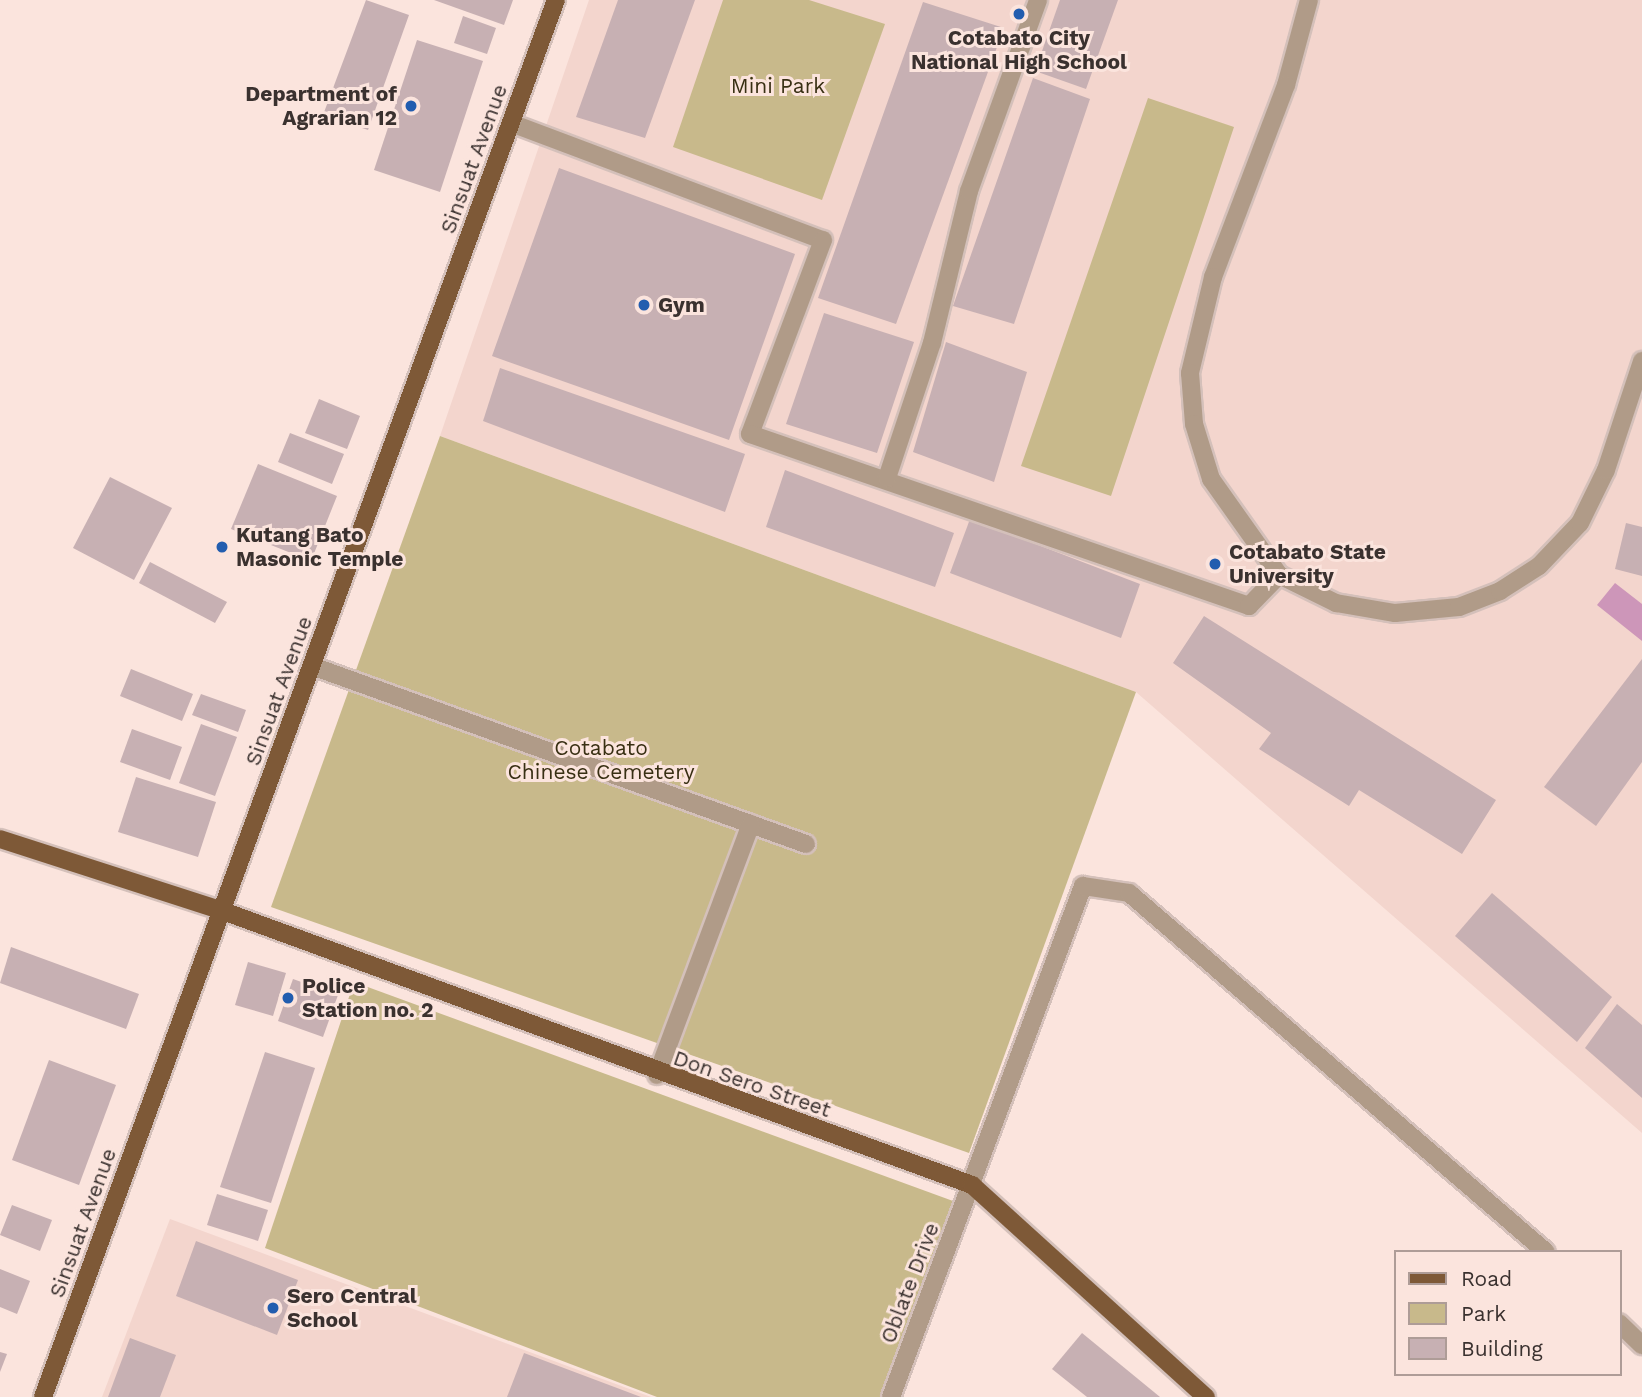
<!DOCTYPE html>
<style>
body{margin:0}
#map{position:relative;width:1642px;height:1397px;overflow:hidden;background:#fbe4dd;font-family:"Work Sans",sans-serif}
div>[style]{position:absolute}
.built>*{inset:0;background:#f3d5cd}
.green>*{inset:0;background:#c8b98b}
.water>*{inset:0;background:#cd96b9}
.building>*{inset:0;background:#c7b0b3}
.roads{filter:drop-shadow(2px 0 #d4c0ba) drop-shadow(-2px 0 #d4c0ba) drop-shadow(0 2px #d4c0ba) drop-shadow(0 -2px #d4c0ba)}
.minor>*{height:18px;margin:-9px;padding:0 9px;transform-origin:9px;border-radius:9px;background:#b09b88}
.major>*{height:18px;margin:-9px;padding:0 9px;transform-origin:9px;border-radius:9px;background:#7e5937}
.dots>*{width:19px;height:19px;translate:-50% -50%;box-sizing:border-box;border:4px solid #fbe4dd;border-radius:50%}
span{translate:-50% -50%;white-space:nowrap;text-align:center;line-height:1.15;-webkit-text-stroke:6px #fbe4dd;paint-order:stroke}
.poi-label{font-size:21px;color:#3a312f;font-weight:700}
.right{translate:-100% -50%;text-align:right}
.left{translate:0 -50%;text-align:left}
.park-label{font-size:21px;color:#382f13}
.street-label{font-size:21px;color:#3a312f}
.legend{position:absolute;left:1394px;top:1250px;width:228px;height:126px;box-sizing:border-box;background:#fbe4dd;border:2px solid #ae9c97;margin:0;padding:9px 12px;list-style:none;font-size:21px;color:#3a312f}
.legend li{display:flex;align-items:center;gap:14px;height:35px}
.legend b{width:35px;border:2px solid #ae9c97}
</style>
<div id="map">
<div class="built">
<i style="clip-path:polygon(589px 0,1642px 0,1642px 1133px,1136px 692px,440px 436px)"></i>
<i style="clip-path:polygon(170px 1219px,651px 1397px,102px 1397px)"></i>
</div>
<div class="green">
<i style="clip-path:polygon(723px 0,809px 0,885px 24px,822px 200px,673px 147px)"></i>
<i style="clip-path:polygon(1148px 98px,1234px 127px,1111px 496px,1021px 466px)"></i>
<i style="clip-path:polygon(440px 436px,1136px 692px,969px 1153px,271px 907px)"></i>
<i style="clip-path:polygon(354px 982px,953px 1201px,880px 1397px,657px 1397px,265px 1248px)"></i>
</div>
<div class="water">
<i style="clip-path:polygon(1615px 583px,1642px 604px,1642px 641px,1597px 605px)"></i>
</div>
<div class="building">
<i style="clip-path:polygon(366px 0,409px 15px,368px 130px,323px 115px)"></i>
<i style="clip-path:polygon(434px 0,513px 0,504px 25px)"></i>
<i style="clip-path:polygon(618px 0,695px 0,645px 138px,576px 117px)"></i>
<i style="clip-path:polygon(1060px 0,1118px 0,1086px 89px,1035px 71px)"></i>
<i style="clip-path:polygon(923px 2px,1004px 28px,896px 324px,818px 298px)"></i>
<i style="clip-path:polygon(463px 16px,496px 28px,487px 54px,454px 43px)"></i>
<i style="clip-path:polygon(417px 40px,483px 61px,440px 192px,374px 170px)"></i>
<i style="clip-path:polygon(1033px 78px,1090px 99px,1014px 324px,953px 306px)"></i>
<i style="clip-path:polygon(559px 168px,795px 254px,729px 440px,492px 356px)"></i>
<i style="clip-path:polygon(824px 313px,914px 342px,877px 453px,786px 424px)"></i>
<i style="clip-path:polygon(946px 342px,1027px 372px,994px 482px,913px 452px)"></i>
<i style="clip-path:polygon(500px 368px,745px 454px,725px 512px,483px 421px)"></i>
<i style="clip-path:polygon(319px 399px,360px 416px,347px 449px,305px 433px)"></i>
<i style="clip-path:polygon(290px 433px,344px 454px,332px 484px,278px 462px)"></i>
<i style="clip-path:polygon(258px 464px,337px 496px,311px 561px,231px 529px)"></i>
<i style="clip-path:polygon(785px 470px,954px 533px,935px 587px,766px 527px)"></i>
<i style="clip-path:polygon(110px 477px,172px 508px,134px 580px,73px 548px)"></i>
<i style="clip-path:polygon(970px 519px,1140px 584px,1121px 638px,950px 573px)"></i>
<i style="clip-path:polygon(1626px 523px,1642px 527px,1642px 576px,1615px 569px)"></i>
<i style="clip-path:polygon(150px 562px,227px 602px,215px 623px,139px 583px)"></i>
<i style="clip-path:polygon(1204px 616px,1496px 800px,1462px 854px,1359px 790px,1349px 806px,1259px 749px,1271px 733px,1173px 663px)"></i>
<i style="clip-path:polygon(1642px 659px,1642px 762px,1596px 826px,1544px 787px)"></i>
<i style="clip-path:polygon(131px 669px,193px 694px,182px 721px,120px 696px)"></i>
<i style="clip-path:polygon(201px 694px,246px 710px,238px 732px,192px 715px)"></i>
<i style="clip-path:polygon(201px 724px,237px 737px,215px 796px,179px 783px)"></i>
<i style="clip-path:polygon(132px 729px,182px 747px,170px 780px,120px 762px)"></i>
<i style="clip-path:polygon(136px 777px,216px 802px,198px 857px,118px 832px)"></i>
<i style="clip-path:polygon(1492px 893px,1612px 997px,1577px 1042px,1455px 936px)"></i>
<i style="clip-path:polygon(11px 947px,139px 994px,126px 1029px,0 983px)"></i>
<i style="clip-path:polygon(248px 962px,286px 973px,273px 1016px,235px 1005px)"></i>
<i style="clip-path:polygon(293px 979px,338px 995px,323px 1037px,278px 1021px)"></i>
<i style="clip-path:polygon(1617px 1004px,1642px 1025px,1642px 1098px,1585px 1048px)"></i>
<i style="clip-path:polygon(265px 1052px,315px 1068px,271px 1203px,220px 1187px)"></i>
<i style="clip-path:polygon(49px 1060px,116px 1085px,79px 1185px,12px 1160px)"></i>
<i style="clip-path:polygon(217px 1194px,268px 1210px,258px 1241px,207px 1225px)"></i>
<i style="clip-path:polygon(12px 1205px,52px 1220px,40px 1251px,0 1235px)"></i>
<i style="clip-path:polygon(196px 1241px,298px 1280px,277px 1335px,176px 1296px)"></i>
<i style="clip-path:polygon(0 1269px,30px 1281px,17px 1314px,0 1307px)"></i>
<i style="clip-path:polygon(1082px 1333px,1160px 1397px,1087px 1397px,1052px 1369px)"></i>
<i style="clip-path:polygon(130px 1338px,176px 1355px,160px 1397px,108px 1397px)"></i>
<i style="clip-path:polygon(0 1352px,7px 1354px,0 1372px)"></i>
<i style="clip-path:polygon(524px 1353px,641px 1397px,507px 1397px)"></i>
</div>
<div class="roads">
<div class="minor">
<i style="left:1309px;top:0;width:88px;rotate:105.1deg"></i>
<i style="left:1286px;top:85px;width:205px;rotate:110.8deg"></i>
<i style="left:1213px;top:277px;width:99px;rotate:103.5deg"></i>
<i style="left:1190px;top:373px;width:51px;rotate:85.5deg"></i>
<i style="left:1194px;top:424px;width:58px;rotate:72.8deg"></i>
<i style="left:1211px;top:479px;width:118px;rotate:54.7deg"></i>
<i style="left:1279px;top:575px;width:64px;rotate:26.2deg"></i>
<i style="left:1336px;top:603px;width:60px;rotate:9.6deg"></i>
<i style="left:1395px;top:613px;width:64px;rotate:-5.4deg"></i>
<i style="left:1459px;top:607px;width:44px;rotate:-21.3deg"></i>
<i style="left:1500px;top:591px;width:46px;rotate:-32.7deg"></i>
<i style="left:1539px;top:566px;width:59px;rotate:-46.4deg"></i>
<i style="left:1580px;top:523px;width:59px;rotate:-63.9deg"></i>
<i style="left:1606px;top:470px;width:115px;rotate:-71.7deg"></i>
<i style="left:511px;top:123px;width:333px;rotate:20.6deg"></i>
<i style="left:823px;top:240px;width:207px;rotate:110.6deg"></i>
<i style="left:750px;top:434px;width:528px;rotate:19.02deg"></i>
<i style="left:1249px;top:606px;width:43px;rotate:-45.9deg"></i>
<i style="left:887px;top:478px;width:142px;rotate:-71.6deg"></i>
<i style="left:932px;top:343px;width:156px;rotate:-76.3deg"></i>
<i style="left:969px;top:191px;width:203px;rotate:-70.1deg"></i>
<i style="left:312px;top:666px;width:525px;rotate:19.82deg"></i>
<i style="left:657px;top:1075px;width:268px;rotate:-69.5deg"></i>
<i style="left:1619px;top:1323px;width:32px;rotate:44deg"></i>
<i style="left:891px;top:1397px;width:546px;rotate:-69.41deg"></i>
<i style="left:1083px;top:886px;width:47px;rotate:8.7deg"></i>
<i style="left:1129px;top:893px;width:550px;rotate:40.73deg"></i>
</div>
<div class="major">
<i style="left:0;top:839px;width:234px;rotate:17.9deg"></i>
<i style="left:223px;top:911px;width:798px;rotate:20.09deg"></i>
<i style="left:972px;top:1185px;width:316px;rotate:42.2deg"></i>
<i style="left:43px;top:1397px;width:1488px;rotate:-69.84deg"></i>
</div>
</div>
<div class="dots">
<i style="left:1019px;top:14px;background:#225daf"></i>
<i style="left:411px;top:106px;background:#225daf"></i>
<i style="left:644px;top:305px;background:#225daf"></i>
<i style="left:222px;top:547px;background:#225daf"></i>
<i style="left:1215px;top:564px;background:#225daf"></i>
<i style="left:288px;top:998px;background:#225daf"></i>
<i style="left:273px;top:1308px;background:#225daf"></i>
</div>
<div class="poi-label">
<span style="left:1019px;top:50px">Cotabato City<br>National High School</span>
<span class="right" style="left:397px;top:106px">Department of<br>Agrarian 12</span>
<span class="left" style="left:658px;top:305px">Gym</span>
<span class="left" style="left:236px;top:547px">Kutang Bato<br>Masonic Temple</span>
<span class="left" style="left:1229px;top:564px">Cotabato State<br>University</span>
<span class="left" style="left:302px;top:998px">Police<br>Station no. 2</span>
<span class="left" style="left:287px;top:1308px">Sero Central<br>School</span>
</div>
<div class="park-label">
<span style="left:778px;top:86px">Mini Park</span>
<span style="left:601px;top:760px">Cotabato<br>Chinese Cemetery</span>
</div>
<div class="street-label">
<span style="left:474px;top:159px;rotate:-70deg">Sinsuat Avenue</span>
<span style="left:279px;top:691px;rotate:-70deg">Sinsuat Avenue</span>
<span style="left:752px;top:1084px;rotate:19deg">Don Sero Street</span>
<span style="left:83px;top:1223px;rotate:-70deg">Sinsuat Avenue</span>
<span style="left:910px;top:1283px;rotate:-69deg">Oblate Drive</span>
</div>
<ul class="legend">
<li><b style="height:9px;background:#7e5937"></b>Road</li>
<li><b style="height:19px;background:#c8b98b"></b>Park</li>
<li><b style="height:19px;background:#c7b0b3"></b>Building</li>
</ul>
</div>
